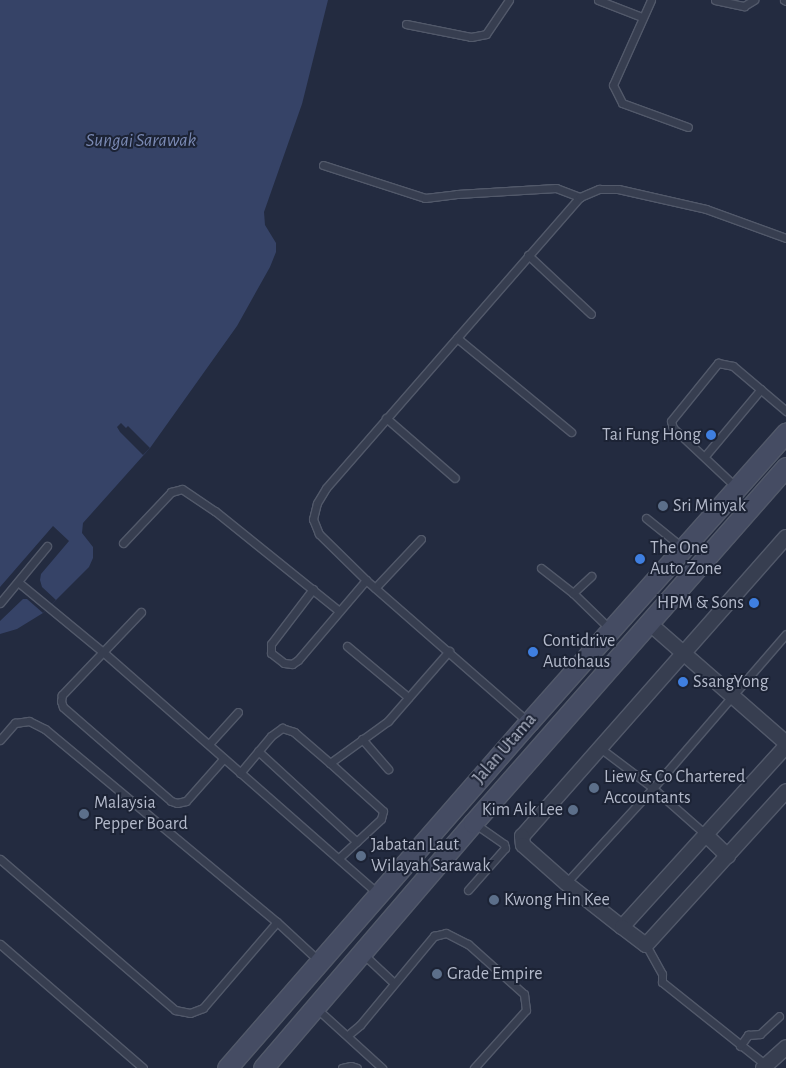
<!DOCTYPE html>
<style>
body{margin:0}
#map{position:relative;width:786px;height:1068px;overflow:hidden;background:#232b40;font-family:"Alegreya Sans",sans-serif}
div>[style]{position:absolute}
.water>*{inset:0;background:#364367}
.pier>*{inset:0;background:#232b40}
.roads{filter:drop-shadow(1px 0 #52596a) drop-shadow(-1px 0 #52596a) drop-shadow(0 1px #52596a) drop-shadow(0 -1px #52596a)}
.lane>*{height:7px;margin:-3.5px;padding:0 3.5px;transform-origin:3.5px;border-radius:3.5px;background:#373e50}
.street>*{height:14px;margin:-7px;padding:0 7px;transform-origin:7px;border-radius:7px;background:#373e50}
.secondary>*{height:19px;margin:-9.5px;padding:0 9.5px;transform-origin:9.5px;border-radius:9.5px;background:#454c63}
.dots>*{width:14px;height:14px;translate:-50% -50%;box-sizing:border-box;border:2px solid #1c2335;border-radius:50%}
span{translate:-50% -50%;white-space:nowrap;text-align:center;line-height:1.15;-webkit-text-stroke:4px #1c2335;paint-order:stroke}
.poi-label{font-size:18px;color:#b3b9ca}
.right{translate:-100% -50%;text-align:right}
.left{translate:0 -50%;text-align:left}
.street-label{font-size:18px;color:#b3b9ca}
.water-label{font-size:19px;color:#7a89b3;font-style:italic}
</style>
<div id="map">
<div class="water">
<i style="clip-path:polygon(0 0,328px 0,302px 104px,264px 212px,265px 225px,276px 243px,276px 252px,270px 267px,237px 326px,150px 448px,83px 523px,82px 533px,93px 547px,93px 558px,89px 567px,43px 613px,17px 629px,0 634px)"></i>
</div>
<div class="pier">
<i style="clip-path:polygon(121px 423px,126px 428px,128px 426px,150px 448px,143px 455px,120px 432px,117px 427px)"></i>
<i style="clip-path:polygon(53px 526px,69px 541px,41px 574px,40px 580px,42px 587px,56px 600px,43px 613px,27px 599px,23px 599px,0 621px,0 587px)"></i>
</div>
<div class="roads">
<div class="lane">
<i style="left:598px;top:0;width:47px;rotate:21.1deg"></i>
<i style="left:651px;top:0;width:93px;rotate:114.1deg"></i>
<i style="left:613px;top:85px;width:20px;rotate:63deg"></i>
<i style="left:622px;top:103px;width:70px;rotate:20deg"></i>
<i style="left:715px;top:0;width:30px;rotate:12deg"></i>
<i style="left:744px;top:6px;width:12px;rotate:-31deg"></i>
<i style="left:784px;top:0;width:2px;rotate:27deg"></i>
<i style="left:406px;top:24px;width:66px;rotate:11.3deg"></i>
<i style="left:471px;top:37px;width:15px;rotate:-11deg"></i>
<i style="left:486px;top:34px;width:41px;rotate:-55.9deg"></i>
<i style="left:323px;top:165px;width:107px;rotate:17.9deg"></i>
<i style="left:425px;top:198px;width:32px;rotate:-7deg"></i>
<i style="left:457px;top:194px;width:99px;rotate:-3.5deg"></i>
<i style="left:556px;top:188px;width:26px;rotate:21deg"></i>
<i style="left:528px;top:255px;width:86px;rotate:43.1deg"></i>
<i style="left:457px;top:338px;width:148px;rotate:39.5deg"></i>
<i style="left:386px;top:418px;width:91px;rotate:41deg"></i>
<i style="left:705px;top:456px;width:87px;rotate:-50.1deg"></i>
<i style="left:737px;top:488px;width:88px;rotate:-136.8deg"></i>
<i style="left:673px;top:428px;width:7px;rotate:-106deg"></i>
<i style="left:671px;top:421px;width:75px;rotate:-51deg"></i>
<i style="left:718px;top:363px;width:15px;rotate:11deg"></i>
<i style="left:733px;top:366px;width:70px;rotate:40.3deg"></i>
<i style="left:646px;top:518px;width:46px;rotate:38.9deg"></i>
<i style="left:123px;top:543px;width:70px;rotate:-46.7deg"></i>
<i style="left:171px;top:492px;width:11px;rotate:-15deg"></i>
<i style="left:182px;top:489px;width:40px;rotate:34deg"></i>
<i style="left:215px;top:511px;width:159px;rotate:38.9deg"></i>
<i style="left:541px;top:568px;width:41px;rotate:38deg"></i>
<i style="left:573px;top:593px;width:53px;rotate:44.2deg"></i>
<i style="left:18px;top:582px;width:110px;rotate:39.5deg"></i>
<i style="left:103px;top:652px;width:365px;rotate:41.3deg"></i>
<i style="left:375px;top:588px;width:67px;rotate:-46.8deg"></i>
<i style="left:313px;top:589px;width:69px;rotate:127.4deg"></i>
<i style="left:271px;top:644px;width:9px;rotate:90deg"></i>
<i style="left:271px;top:653px;width:16px;rotate:38deg"></i>
<i style="left:284px;top:663px;width:8px;rotate:7deg"></i>
<i style="left:292px;top:664px;width:7px;rotate:-34deg"></i>
<i style="left:298px;top:660px;width:105px;rotate:-49.6deg"></i>
<i style="left:573px;top:593px;width:25px;rotate:-43deg"></i>
<i style="left:0;top:603px;width:74px;rotate:-50.5deg"></i>
<i style="left:141px;top:612px;width:115px;rotate:133.6deg"></i>
<i style="left:62px;top:695px;width:6px;rotate:99deg"></i>
<i style="left:61px;top:701px;width:6px;rotate:72deg"></i>
<i style="left:63px;top:707px;width:143px;rotate:41deg"></i>
<i style="left:171px;top:801px;width:6px;rotate:18deg"></i>
<i style="left:177px;top:803px;width:9px;rotate:-13deg"></i>
<i style="left:186px;top:801px;width:57px;rotate:-48.5deg"></i>
<i style="left:347px;top:646px;width:80px;rotate:39.9deg"></i>
<i style="left:527px;top:721px;width:214px;rotate:-138.8deg"></i>
<i style="left:366px;top:580px;width:66px;rotate:-135.6deg"></i>
<i style="left:319px;top:534px;width:16px;rotate:-112deg"></i>
<i style="left:313px;top:519px;width:16px;rotate:-76deg"></i>
<i style="left:317px;top:503px;width:17px;rotate:-59deg"></i>
<i style="left:326px;top:488px;width:386px;rotate:-48.9deg"></i>
<i style="left:580px;top:197px;width:21px;rotate:-23deg"></i>
<i style="left:599px;top:189px;width:19px"></i>
<i style="left:618px;top:189px;width:90px;rotate:12.8deg"></i>
<i style="left:706px;top:209px;width:85px;rotate:19.9deg"></i>
<i style="left:362px;top:739px;width:40px;rotate:49deg"></i>
<i style="left:0;top:740px;width:23px;rotate:-49deg"></i>
<i style="left:15px;top:723px;width:14px;rotate:-8deg"></i>
<i style="left:29px;top:721px;width:18px;rotate:27deg"></i>
<i style="left:45px;top:729px;width:302px;rotate:39.8deg"></i>
<i style="left:277px;top:922px;width:59px;rotate:42.9deg"></i>
<i style="left:209px;top:744px;width:43px;rotate:-47.8deg"></i>
<i style="left:600px;top:748px;width:66px;rotate:37deg"></i>
<i style="left:653px;top:788px;width:69px;rotate:41.5deg"></i>
<i style="left:258px;top:751px;width:134px;rotate:42.6deg"></i>
<i style="left:240px;top:773px;width:48px;rotate:-50deg"></i>
<i style="left:271px;top:736px;width:14px;rotate:-36deg"></i>
<i style="left:282px;top:728px;width:13px;rotate:18deg"></i>
<i style="left:294px;top:732px;width:48px;rotate:40.7deg"></i>
<i style="left:339px;top:858px;width:57px;rotate:-42.9deg"></i>
<i style="left:381px;top:819px;width:8px;rotate:-76deg"></i>
<i style="left:383px;top:811px;width:72px;rotate:-137.8deg"></i>
<i style="left:330px;top:763px;width:72px;rotate:-35.9deg"></i>
<i style="left:388px;top:721px;width:93px;rotate:-48.9deg"></i>
<i style="left:0;top:859px;width:231px;rotate:40.8deg"></i>
<i style="left:175px;top:1010px;width:15px;rotate:11deg"></i>
<i style="left:190px;top:1013px;width:14px;rotate:-21deg"></i>
<i style="left:203px;top:1008px;width:113px;rotate:-49.3deg"></i>
<i style="left:566px;top:883px;width:129px;rotate:-47.5deg"></i>
<i style="left:653px;top:788px;width:203px;rotate:-49.2deg"></i>
<i style="left:468px;top:890px;width:56px;rotate:-48.6deg"></i>
<i style="left:505px;top:848px;width:4px;rotate:-104deg"></i>
<i style="left:504px;top:844px;width:37px;rotate:-145deg"></i>
<i style="left:0;top:944px;width:189px;rotate:40.9deg"></i>
<i style="left:646px;top:945px;width:33px;rotate:61deg"></i>
<i style="left:662px;top:974px;width:8px;rotate:90deg"></i>
<i style="left:662px;top:982px;width:133px;rotate:38.6deg"></i>
<i style="left:362px;top:953px;width:44px;rotate:43.2deg"></i>
<i style="left:315px;top:1007px;width:91px;rotate:42.3deg"></i>
<i style="left:348px;top:1035px;width:16px;rotate:-40deg"></i>
<i style="left:360px;top:1025px;width:116px;rotate:-50.3deg"></i>
<i style="left:434px;top:936px;width:12px;rotate:-14deg"></i>
<i style="left:446px;top:933px;width:25px;rotate:27deg"></i>
<i style="left:468px;top:944px;width:75px;rotate:41.8deg"></i>
<i style="left:524px;top:994px;width:16px;rotate:83deg"></i>
<i style="left:526px;top:1010px;width:78px;rotate:131.9deg"></i>
<i style="left:740px;top:1046px;width:14px;rotate:-54deg"></i>
<i style="left:748px;top:1035px;width:12px;rotate:-5deg"></i>
<i style="left:760px;top:1034px;width:26px;rotate:-43deg"></i>
<i style="left:342px;top:1068px;width:9px;rotate:-13deg"></i>
<i style="left:351px;top:1066px;width:6px;rotate:18deg"></i>
</div>
<div class="street">
<i style="left:786px;top:537px;width:399px;rotate:131.4deg"></i>
<i style="left:522px;top:836px;width:9px;rotate:84deg"></i>
<i style="left:523px;top:845px;width:57px;rotate:41.5deg"></i>
<i style="left:566px;top:883px;width:71px;rotate:38.2deg"></i>
<i style="left:622px;top:927px;width:244px;rotate:-47.8deg"></i>
<i style="left:649px;top:623px;width:182px;rotate:41.2deg"></i>
<i style="left:705px;top:834px;width:32px;rotate:44deg"></i>
<i style="left:622px;top:927px;width:30px;rotate:37deg"></i>
<i style="left:646px;top:945px;width:208px;rotate:-47.7deg"></i>
<i style="left:763px;top:1068px;width:31px;rotate:-42deg"></i>
</div>
<div class="secondary">
<i style="left:227px;top:1068px;width:459px;rotate:-48.9deg"></i>
<i style="left:529px;top:722px;width:387px;rotate:-48.4deg"></i>
<i style="left:263px;top:1068px;width:323px;rotate:-49.4deg"></i>
<i style="left:473px;top:823px;width:474px;rotate:-48.7deg"></i>
</div>
</div>
<div class="dots">
<i style="left:711px;top:435px;background:#3f7fe0"></i>
<i style="left:663px;top:506px;background:#5c6f8a"></i>
<i style="left:640px;top:559px;background:#3f7fe0"></i>
<i style="left:754px;top:603px;background:#3f7fe0"></i>
<i style="left:533px;top:652px;background:#3f7fe0"></i>
<i style="left:683px;top:682px;background:#3f7fe0"></i>
<i style="left:594px;top:788px;background:#5c6f8a"></i>
<i style="left:573px;top:810px;background:#5c6f8a"></i>
<i style="left:84px;top:814px;background:#5c6f8a"></i>
<i style="left:361px;top:856px;background:#5c6f8a"></i>
<i style="left:494px;top:900px;background:#5c6f8a"></i>
<i style="left:437px;top:974px;background:#5c6f8a"></i>
</div>
<div class="poi-label">
<span class="right" style="left:701px;top:435px">Tai Fung Hong</span>
<span class="left" style="left:673px;top:506px">Sri Minyak</span>
<span class="left" style="left:650px;top:559px">The One<br>Auto Zone</span>
<span class="right" style="left:744px;top:603px">HPM &amp; Sons</span>
<span class="left" style="left:543px;top:652px">Contidrive<br>Autohaus</span>
<span class="left" style="left:693px;top:682px">SsangYong</span>
<span class="left" style="left:604px;top:788px">Liew &amp; Co Chartered<br>Accountants</span>
<span class="left" style="left:94px;top:814px">Malaysia<br>Pepper Board</span>
<span class="right" style="left:563px;top:810px">Kim Aik Lee</span>
<span class="left" style="left:371px;top:856px">Jabatan Laut<br>Wilayah Sarawak</span>
<span class="left" style="left:504px;top:900px">Kwong Hin Kee</span>
<span class="left" style="left:447px;top:974px">Grade Empire</span>
</div>
<div class="street-label">
<span style="left:505px;top:749px;rotate:-49deg">Jalan Utama</span>
</div>
<div class="water-label">
<span style="left:141px;top:141px">Sungai Sarawak</span>
</div>
</div>
